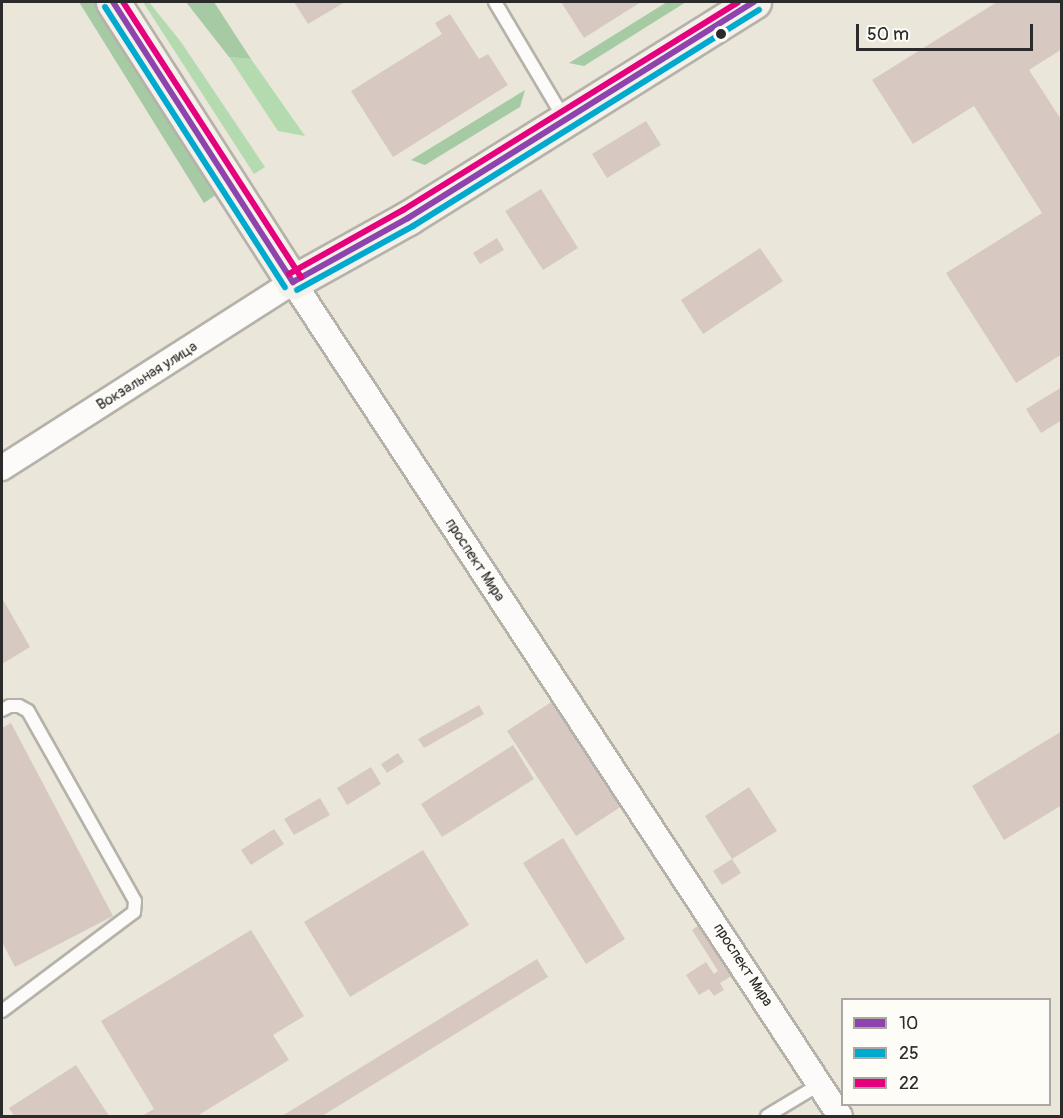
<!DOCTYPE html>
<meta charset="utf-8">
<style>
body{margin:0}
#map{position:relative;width:1063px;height:1118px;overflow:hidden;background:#eae6d9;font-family:Pangolin,sans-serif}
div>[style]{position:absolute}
.green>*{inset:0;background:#b4dbb0}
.forest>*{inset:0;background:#a6caa4}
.building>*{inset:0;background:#d7c9c2}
.roads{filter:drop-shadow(2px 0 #b5b2aa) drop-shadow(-2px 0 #b5b2aa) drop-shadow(0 2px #b5b2aa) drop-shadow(0 -2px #b5b2aa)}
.lane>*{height:12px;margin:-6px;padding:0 6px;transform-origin:6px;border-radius:6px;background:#fcfbf9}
.street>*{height:24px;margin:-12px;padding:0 12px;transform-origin:12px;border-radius:12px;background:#fcfbf9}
.secondary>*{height:33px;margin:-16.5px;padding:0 16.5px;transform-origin:16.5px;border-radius:16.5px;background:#f4f1eb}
.bus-1>*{height:6px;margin:-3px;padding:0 3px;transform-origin:3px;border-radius:3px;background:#8e44ad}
.bus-2>*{height:6px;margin:-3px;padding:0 3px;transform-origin:3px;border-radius:3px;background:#00a9ce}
.bus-3>*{height:6px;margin:-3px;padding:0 3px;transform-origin:3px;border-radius:3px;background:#e5007d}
.dots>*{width:16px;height:16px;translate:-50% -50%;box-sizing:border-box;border:3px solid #fdfcf7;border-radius:50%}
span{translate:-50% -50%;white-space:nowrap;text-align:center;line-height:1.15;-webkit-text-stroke:6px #fdfcf7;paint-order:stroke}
.street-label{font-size:15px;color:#2b2b2b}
.frame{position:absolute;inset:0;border:3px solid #2b2b2b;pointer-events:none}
.legend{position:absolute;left:841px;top:998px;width:210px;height:108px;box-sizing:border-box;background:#fdfcf7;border:2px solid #a9a8a5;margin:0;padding:8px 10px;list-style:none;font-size:18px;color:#2b2b2b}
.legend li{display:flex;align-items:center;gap:12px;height:30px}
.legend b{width:30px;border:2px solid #a9a8a5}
.scale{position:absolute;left:856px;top:24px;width:177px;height:27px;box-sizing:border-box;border:3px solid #2b2b2b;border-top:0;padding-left:8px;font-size:18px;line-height:21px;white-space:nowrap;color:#2b2b2b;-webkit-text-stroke:4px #fdfcf7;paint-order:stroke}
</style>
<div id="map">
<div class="green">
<i style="clip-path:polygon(143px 2px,149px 2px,181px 42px,265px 167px,254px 174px)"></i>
<i style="clip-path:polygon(229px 57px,251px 59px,305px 136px,278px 131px)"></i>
</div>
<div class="forest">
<i style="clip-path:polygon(79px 2px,98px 2px,220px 192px,204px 203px)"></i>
<i style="clip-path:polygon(186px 2px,214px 2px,251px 59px,229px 57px)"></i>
<i style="clip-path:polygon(667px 2px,686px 2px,584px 66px,569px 63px)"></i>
<i style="clip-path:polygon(525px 90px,520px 107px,425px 165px,411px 160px)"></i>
</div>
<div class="building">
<i style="clip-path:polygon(294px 2px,345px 2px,308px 24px)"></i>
<i style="clip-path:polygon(561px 2px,641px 2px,584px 38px)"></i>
<i style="clip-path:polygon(997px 2px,1062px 2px,1062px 49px,1029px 70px,1062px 121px,1062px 354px,1016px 383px,946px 273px,1042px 213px,974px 106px,913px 144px,872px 80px)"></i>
<i style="clip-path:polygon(450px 14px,479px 59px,488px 54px,508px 85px,393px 157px,351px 91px,442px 34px,435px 23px)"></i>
<i style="clip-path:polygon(646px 121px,661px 145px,607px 178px,592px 154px)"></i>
<i style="clip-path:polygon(541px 189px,578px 248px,543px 270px,505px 211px)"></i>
<i style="clip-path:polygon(497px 238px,504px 250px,480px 264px,473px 253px)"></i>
<i style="clip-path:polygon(760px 248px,783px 281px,703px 334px,681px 300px)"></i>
<i style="clip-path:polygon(1062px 387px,1062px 420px,1041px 433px,1026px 409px)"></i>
<i style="clip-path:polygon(2px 598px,30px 647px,2px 664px)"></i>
<i style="clip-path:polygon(556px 699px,625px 804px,576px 836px,507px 731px)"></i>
<i style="clip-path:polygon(479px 705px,484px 714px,424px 748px,418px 739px)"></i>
<i style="clip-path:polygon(11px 723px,113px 916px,15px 967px,2px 942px,2px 728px)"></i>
<i style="clip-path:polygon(1062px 731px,1062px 805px,1004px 840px,972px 786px)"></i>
<i style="clip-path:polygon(513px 745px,534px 779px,442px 837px,421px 804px)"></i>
<i style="clip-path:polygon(398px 753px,404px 762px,387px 773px,381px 764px)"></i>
<i style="clip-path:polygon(371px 767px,381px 784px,347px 805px,337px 788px)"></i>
<i style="clip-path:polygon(749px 787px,777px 831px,732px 859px,705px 816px)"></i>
<i style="clip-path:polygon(320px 798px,330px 815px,294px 835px,284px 819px)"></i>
<i style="clip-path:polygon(274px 829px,284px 844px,251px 865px,241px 850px)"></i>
<i style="clip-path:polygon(563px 838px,625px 939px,586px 964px,523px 863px)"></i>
<i style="clip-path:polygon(423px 850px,469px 925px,350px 997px,304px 922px)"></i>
<i style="clip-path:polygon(732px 859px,741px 873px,722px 885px,713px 871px)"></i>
<i style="clip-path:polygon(702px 923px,735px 974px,720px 983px,724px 990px,714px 996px,709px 989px,699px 995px,686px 975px,706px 962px,714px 974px,718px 971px,692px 930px)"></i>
<i style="clip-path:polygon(251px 930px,304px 1016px,273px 1035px,289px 1060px,197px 1116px,142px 1116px,154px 1109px,101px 1021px)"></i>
<i style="clip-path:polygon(537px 959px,548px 977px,322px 1116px,282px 1116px)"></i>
<i style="clip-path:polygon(76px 1065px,109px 1116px,14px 1116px,9px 1108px)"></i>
</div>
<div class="roads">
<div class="lane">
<i style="left:495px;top:2px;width:137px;rotate:59.3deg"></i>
<i style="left:2px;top:710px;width:9px;rotate:-27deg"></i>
<i style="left:10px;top:706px;width:9px"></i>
<i style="left:19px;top:706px;width:10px;rotate:29deg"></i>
<i style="left:28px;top:711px;width:218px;rotate:60.6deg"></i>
<i style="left:135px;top:901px;width:11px;rotate:95deg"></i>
<i style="left:134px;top:912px;width:165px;rotate:143.1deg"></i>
<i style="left:767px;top:1116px;width:62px;rotate:-31.1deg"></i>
</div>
<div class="street">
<i style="left:2px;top:468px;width:345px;rotate:-32.6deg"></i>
<i style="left:293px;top:282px;width:997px;rotate:56.74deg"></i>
</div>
<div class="secondary">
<i style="left:113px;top:2px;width:333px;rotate:57.3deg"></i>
<i style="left:293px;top:282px;width:132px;rotate:-29.1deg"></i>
<i style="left:408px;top:218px;width:408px;rotate:-32deg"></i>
</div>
</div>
<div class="bus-1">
<i style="left:113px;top:2px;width:333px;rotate:57.3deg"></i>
<i style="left:293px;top:282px;width:132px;rotate:-29.1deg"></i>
<i style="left:408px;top:218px;width:408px;rotate:-32deg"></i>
</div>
<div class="bus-2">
<i style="left:105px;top:7px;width:333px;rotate:57.3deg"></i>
<i style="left:297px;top:290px;width:132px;rotate:-28.9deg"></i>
<i style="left:413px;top:226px;width:408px;rotate:-32deg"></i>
</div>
<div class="bus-3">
<i style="left:123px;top:2px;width:328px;rotate:57.1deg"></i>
<i style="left:289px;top:274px;width:131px;rotate:-29.3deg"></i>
<i style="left:403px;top:210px;width:394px;rotate:-31.8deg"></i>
</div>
<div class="dots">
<i style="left:721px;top:34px;background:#2b2b2b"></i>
</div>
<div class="street-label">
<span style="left:147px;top:376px;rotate:-32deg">Вокзальная улица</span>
<span style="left:475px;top:560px;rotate:57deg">проспект Мира</span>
<span style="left:743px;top:965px;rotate:57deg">проспект Мира</span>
</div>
<div class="frame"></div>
<ul class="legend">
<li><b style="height:8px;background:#8e44ad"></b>10</li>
<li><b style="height:8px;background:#00a9ce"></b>25</li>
<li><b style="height:8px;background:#e5007d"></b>22</li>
</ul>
<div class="scale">50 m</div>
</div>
